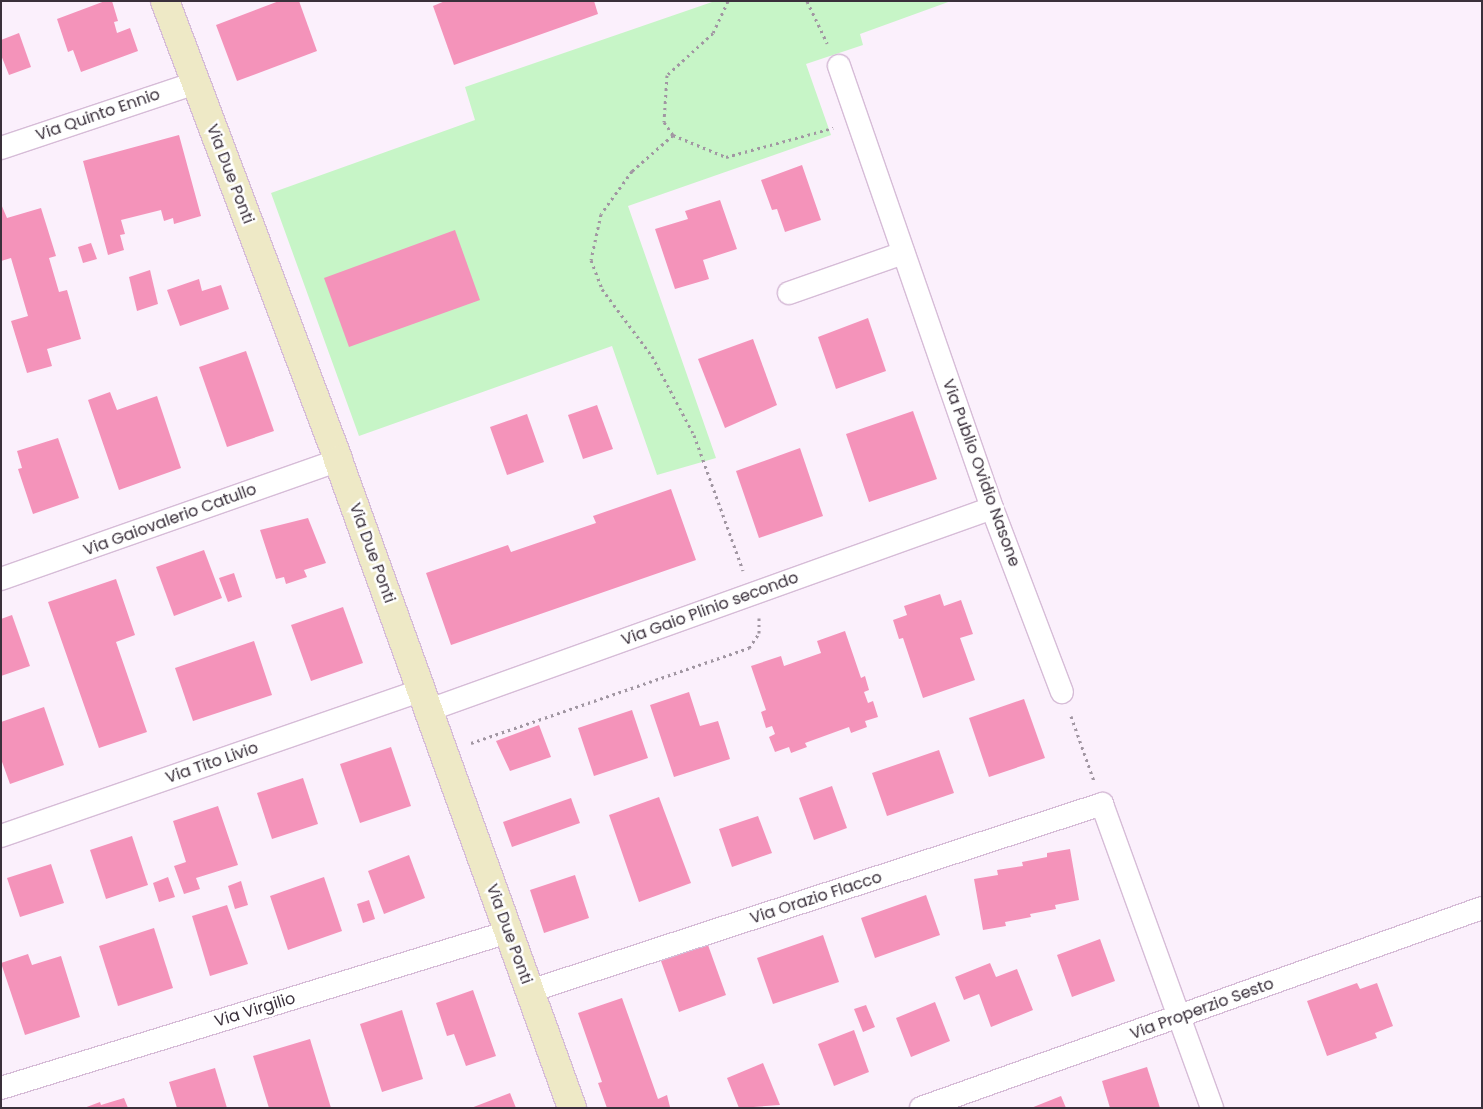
<!DOCTYPE html>
<style>
body{margin:0}
#map{position:relative;width:1483px;height:1109px;overflow:hidden;background:#fbf0fc;font-family:Poppins,sans-serif}
div>[style]{position:absolute}
.green>*{inset:0;background:#c7f5c7}
.building>*{inset:0;background:#f493ba}
.path>*{height:3px;margin-top:-1.5px;transform-origin:0;background:repeating-linear-gradient(90deg,#a196a2 0 2.5px,transparent 0 6.5px)}
.roads{filter:drop-shadow(1px 0 #d6bcd7) drop-shadow(-1px 0 #d6bcd7) drop-shadow(0 1px #d6bcd7) drop-shadow(0 -1px #d6bcd7)}
.street>*{height:22px;margin:-11px;padding:0 11px;transform-origin:11px;border-radius:11px;background:#fff}
.secondary>*{height:28px;margin:-14px;padding:0 14px;transform-origin:14px;border-radius:14px;background:#eee9c6}
span{translate:-50% -50%;white-space:nowrap;text-align:center;line-height:1.15;-webkit-text-stroke:5px #fff;paint-order:stroke}
.street-label{font-size:16px;color:#3a303b}
.frame{position:absolute;inset:0;border:2px solid #3a303b;pointer-events:none}
</style>
<div id="map">
<div class="green">
<i style="clip-path:polygon(715px 1px,951px 1px,860px 34px,863px 45px,806px 64px,831px 135px,628px 206px,716px 458px,657px 475px,612px 346px,359px 436px,271px 193px,475px 120px,465px 87px)"></i>
</div>
<div class="building">
<i style="clip-path:polygon(105px 1px,112px 1px,118px 21px,114px 22px,117px 33px,130px 28px,138px 51px,81px 72px,73px 50px,68px 52px,57px 19px)"></i>
<i style="clip-path:polygon(279px 1px,299px 1px,317px 51px,237px 81px,216px 25px)"></i>
<i style="clip-path:polygon(445px 1px,594px 1px,598px 14px,454px 65px,433px 6px)"></i>
<i style="clip-path:polygon(19px 33px,31px 67px,9px 75px,1px 55px,1px 40px)"></i>
<i style="clip-path:polygon(179px 135px,201px 216px,174px 224px,173px 218px,164px 221px,161px 210px,121px 220px,125px 234px,120px 235px,124px 250px,108px 255px,83px 161px)"></i>
<i style="clip-path:polygon(802px 165px,821px 220px,785px 232px,777px 209px,772px 210px,761px 180px)"></i>
<i style="clip-path:polygon(720px 200px,737px 249px,703px 260px,709px 279px,675px 289px,655px 229px,688px 219px,685px 211px)"></i>
<i style="clip-path:polygon(1px 204px,7px 218px,41px 208px,56px 256px,49px 258px,59px 292px,67px 290px,81px 339px,47px 349px,52px 366px,27px 373px,11px 321px,28px 316px,11px 258px,1px 261px)"></i>
<i style="clip-path:polygon(455px 230px,480px 300px,349px 347px,324px 278px)"></i>
<i style="clip-path:polygon(91px 243px,97px 259px,83px 263px,78px 247px)"></i>
<i style="clip-path:polygon(150px 270px,158px 304px,137px 311px,129px 277px)"></i>
<i style="clip-path:polygon(199px 279px,202px 291px,221px 285px,229px 309px,180px 326px,167px 290px)"></i>
<i style="clip-path:polygon(868px 318px,886px 371px,836px 389px,818px 337px)"></i>
<i style="clip-path:polygon(753px 339px,777px 405px,725px 428px,698px 359px)"></i>
<i style="clip-path:polygon(246px 351px,274px 431px,227px 447px,199px 367px)"></i>
<i style="clip-path:polygon(110px 392px,117px 410px,157px 396px,181px 468px,119px 490px,88px 400px)"></i>
<i style="clip-path:polygon(597px 405px,613px 449px,583px 459px,568px 415px)"></i>
<i style="clip-path:polygon(913px 411px,937px 479px,869px 502px,846px 434px)"></i>
<i style="clip-path:polygon(527px 414px,544px 462px,507px 475px,490px 427px)"></i>
<i style="clip-path:polygon(58px 438px,79px 498px,33px 514px,18px 469px,22px 468px,17px 451px)"></i>
<i style="clip-path:polygon(800px 448px,823px 516px,759px 538px,736px 471px)"></i>
<i style="clip-path:polygon(671px 489px,696px 560px,451px 645px,426px 573px,508px 545px,511px 552px,596px 523px,593px 516px)"></i>
<i style="clip-path:polygon(308px 518px,326px 563px,304px 570px,307px 577px,286px 584px,284px 577px,276px 579px,260px 530px)"></i>
<i style="clip-path:polygon(204px 550px,222px 598px,174px 616px,156px 567px)"></i>
<i style="clip-path:polygon(234px 573px,242px 597px,228px 602px,219px 578px)"></i>
<i style="clip-path:polygon(116px 579px,135px 635px,116px 642px,147px 732px,99px 748px,48px 602px)"></i>
<i style="clip-path:polygon(940px 594px,944px 606px,961px 600px,973px 634px,960px 638px,975px 680px,923px 698px,903px 638px,899px 639px,893px 620px,907px 615px,904px 606px)"></i>
<i style="clip-path:polygon(343px 607px,363px 663px,311px 681px,291px 625px)"></i>
<i style="clip-path:polygon(12px 615px,30px 666px,1px 676px,1px 619px)"></i>
<i style="clip-path:polygon(845px 631px,861px 678px,865px 676px,869px 690px,864px 692px,868px 703px,873px 701px,878px 717px,865px 721px,867px 727px,851px 733px,849px 727px,805px 743px,807px 747px,791px 753px,789px 747px,775px 752px,769px 737px,775px 734px,772px 726px,766px 728px,761px 712px,766px 710px,751px 666px,781px 656px,784px 666px,821px 653px,817px 641px)"></i>
<i style="clip-path:polygon(254px 641px,272px 695px,193px 721px,175px 668px)"></i>
<i style="clip-path:polygon(689px 692px,700px 726px,718px 721px,730px 759px,674px 777px,650px 705px)"></i>
<i style="clip-path:polygon(1024px 699px,1045px 758px,989px 777px,969px 718px)"></i>
<i style="clip-path:polygon(44px 707px,64px 765px,10px 784px,1px 759px,1px 722px)"></i>
<i style="clip-path:polygon(632px 710px,648px 758px,594px 776px,578px 728px)"></i>
<i style="clip-path:polygon(539px 725px,551px 757px,510px 771px,496px 741px)"></i>
<i style="clip-path:polygon(391px 747px,411px 806px,360px 823px,340px 764px)"></i>
<i style="clip-path:polygon(939px 750px,954px 793px,887px 816px,872px 773px)"></i>
<i style="clip-path:polygon(303px 778px,318px 824px,272px 839px,257px 793px)"></i>
<i style="clip-path:polygon(832px 786px,847px 828px,814px 840px,799px 798px)"></i>
<i style="clip-path:polygon(659px 797px,691px 883px,639px 902px,609px 815px)"></i>
<i style="clip-path:polygon(571px 798px,580px 823px,512px 847px,503px 822px)"></i>
<i style="clip-path:polygon(218px 806px,238px 865px,196px 878px,200px 889px,184px 894px,174px 866px,186px 862px,173px 821px)"></i>
<i style="clip-path:polygon(758px 816px,772px 853px,732px 867px,719px 829px)"></i>
<i style="clip-path:polygon(132px 836px,148px 885px,106px 899px,90px 850px)"></i>
<i style="clip-path:polygon(1070px 849px,1079px 900px,1055px 905px,1056px 909px,1030px 914px,1031px 917px,1005px 922px,1006px 926px,983px 930px,974px 879px,998px 875px,997px 870px,1023px 866px,1022px 862px,1047px 857px,1047px 853px)"></i>
<i style="clip-path:polygon(409px 855px,425px 898px,384px 914px,368px 871px)"></i>
<i style="clip-path:polygon(51px 864px,64px 903px,20px 917px,7px 878px)"></i>
<i style="clip-path:polygon(575px 875px,589px 918px,544px 933px,530px 890px)"></i>
<i style="clip-path:polygon(168px 877px,175px 897px,159px 902px,153px 883px)"></i>
<i style="clip-path:polygon(324px 877px,342px 931px,288px 950px,270px 896px)"></i>
<i style="clip-path:polygon(241px 881px,248px 905px,235px 909px,228px 886px)"></i>
<i style="clip-path:polygon(926px 895px,940px 935px,875px 958px,861px 918px)"></i>
<i style="clip-path:polygon(369px 900px,375px 919px,363px 923px,357px 904px)"></i>
<i style="clip-path:polygon(227px 905px,248px 964px,210px 976px,192px 916px)"></i>
<i style="clip-path:polygon(154px 928px,173px 988px,118px 1006px,99px 946px)"></i>
<i style="clip-path:polygon(823px 935px,839px 982px,773px 1004px,757px 958px)"></i>
<i style="clip-path:polygon(1100px 939px,1115px 981px,1072px 997px,1057px 955px)"></i>
<i style="clip-path:polygon(708px 945px,726px 995px,679px 1012px,661px 961px)"></i>
<i style="clip-path:polygon(28px 954px,32px 965px,61px 956px,80px 1017px,25px 1035px,1px 963px)"></i>
<i style="clip-path:polygon(990px 963px,996px 977px,1017px 969px,1033px 1010px,991px 1027px,979px 994px,964px 1000px,955px 977px)"></i>
<i style="clip-path:polygon(1357px 983px,1360px 989px,1377px 983px,1393px 1026px,1375px 1033px,1377px 1038px,1327px 1056px,1307px 1001px)"></i>
<i style="clip-path:polygon(473px 990px,496px 1056px,466px 1066px,454px 1034px,447px 1036px,436px 1003px)"></i>
<i style="clip-path:polygon(622px 998px,658px 1099px,667px 1095px,670px 1107px,607px 1108px,598px 1083px,602px 1082px,578px 1013px)"></i>
<i style="clip-path:polygon(935px 1002px,950px 1041px,911px 1057px,896px 1018px)"></i>
<i style="clip-path:polygon(866px 1005px,875px 1027px,863px 1032px,854px 1009px)"></i>
<i style="clip-path:polygon(402px 1010px,423px 1079px,382px 1092px,360px 1024px)"></i>
<i style="clip-path:polygon(854px 1030px,869px 1072px,834px 1086px,818px 1044px)"></i>
<i style="clip-path:polygon(310px 1039px,331px 1108px,269px 1108px,253px 1056px)"></i>
<i style="clip-path:polygon(763px 1063px,780px 1105px,739px 1108px,727px 1078px)"></i>
<i style="clip-path:polygon(1147px 1067px,1160px 1108px,1110px 1108px,1102px 1081px)"></i>
<i style="clip-path:polygon(215px 1068px,227px 1108px,177px 1108px,169px 1082px)"></i>
<i style="clip-path:polygon(510px 1093px,516px 1108px,471px 1108px)"></i>
<i style="clip-path:polygon(1061px 1096px,1066px 1108px,1031px 1108px)"></i>
<i style="clip-path:polygon(124px 1098px,128px 1108px,84px 1108px,100px 1102px,101px 1105px)"></i>
</div>
<div class="path">
<i style="left:728px;top:1px;width:35px;rotate:115deg"></i>
<i style="left:713px;top:33px;width:62px;rotate:137.6deg"></i>
<i style="left:667px;top:75px;width:47px;rotate:93.7deg"></i>
<i style="left:664px;top:122px;width:16px;rotate:55deg"></i>
<i style="left:673px;top:135px;width:57px;rotate:22.5deg"></i>
<i style="left:726px;top:157px;width:111px;rotate:-15.2deg"></i>
<i style="left:807px;top:1px;width:47px;rotate:64.5deg"></i>
<i style="left:673px;top:135px;width:55px;rotate:138.7deg"></i>
<i style="left:632px;top:171px;width:53px;rotate:125.8deg"></i>
<i style="left:601px;top:214px;width:47px;rotate:102.3deg"></i>
<i style="left:591px;top:260px;width:31px;rotate:69deg"></i>
<i style="left:602px;top:289px;width:84px;rotate:53.3deg"></i>
<i style="left:652px;top:356px;width:89px;rotate:62deg"></i>
<i style="left:694px;top:435px;width:144px;rotate:70.1deg"></i>
<i style="left:1071px;top:716px;width:69px;rotate:70.5deg"></i>
<i style="left:471px;top:743px;width:294px;rotate:-18.9deg"></i>
<i style="left:749px;top:648px;width:18px;rotate:-56deg"></i>
<i style="left:759px;top:633px;width:15px;rotate:-90deg"></i>
</div>
<div class="roads">
<div class="street">
<i style="left:839px;top:66px;width:468px;rotate:70.9deg"></i>
<i style="left:992px;top:508px;width:197px;rotate:69.2deg"></i>
<i style="left:1px;top:148px;width:205px;rotate:-18.5deg"></i>
<i style="left:789px;top:293px;width:121px;rotate:-19.3deg"></i>
<i style="left:1px;top:579px;width:357px;rotate:-19.4deg"></i>
<i style="left:429px;top:710px;width:598px;rotate:-19.74deg"></i>
<i style="left:1px;top:836px;width:446px;rotate:-19.1deg"></i>
<i style="left:530px;top:991px;width:602px;rotate:-18.1deg"></i>
<i style="left:1102px;top:804px;width:323px;rotate:70.1deg"></i>
<i style="left:1px;top:1088px;width:530px;rotate:-17.1deg"></i>
<i style="left:921px;top:1108px;width:596px;rotate:-19.62deg"></i>
</div>
<div class="secondary">
<i style="left:165px;top:1px;width:491px;rotate:69.3deg"></i>
<i style="left:338px;top:460px;width:689px;rotate:70.14deg"></i>
</div>
</div>
<div class="street-label">
<span style="left:98px;top:115px;rotate:-19deg">Via Quinto Ennio</span>
<span style="left:230px;top:174px;rotate:69deg">Via Due Ponti</span>
<span style="left:981px;top:473px;rotate:70deg">Via Publio Ovidio Nasone</span>
<span style="left:170px;top:520px;rotate:-20deg">Via Gaiovalerio Catullo</span>
<span style="left:372px;top:553px;rotate:70deg">Via Due Ponti</span>
<span style="left:710px;top:609px;rotate:-20deg">Via Gaio Plinio secondo</span>
<span style="left:212px;top:763px;rotate:-19deg">Via Tito Livio</span>
<span style="left:816px;top:898px;rotate:-18deg">Via Orazio Flacco</span>
<span style="left:509px;top:934px;rotate:70deg">Via Due Ponti</span>
<span style="left:1202px;top:1009px;rotate:-20deg">Via Properzio Sesto</span>
<span style="left:255px;top:1010px;rotate:-17deg">Via Virgilio</span>
</div>
<div class="frame"></div>
</div>
